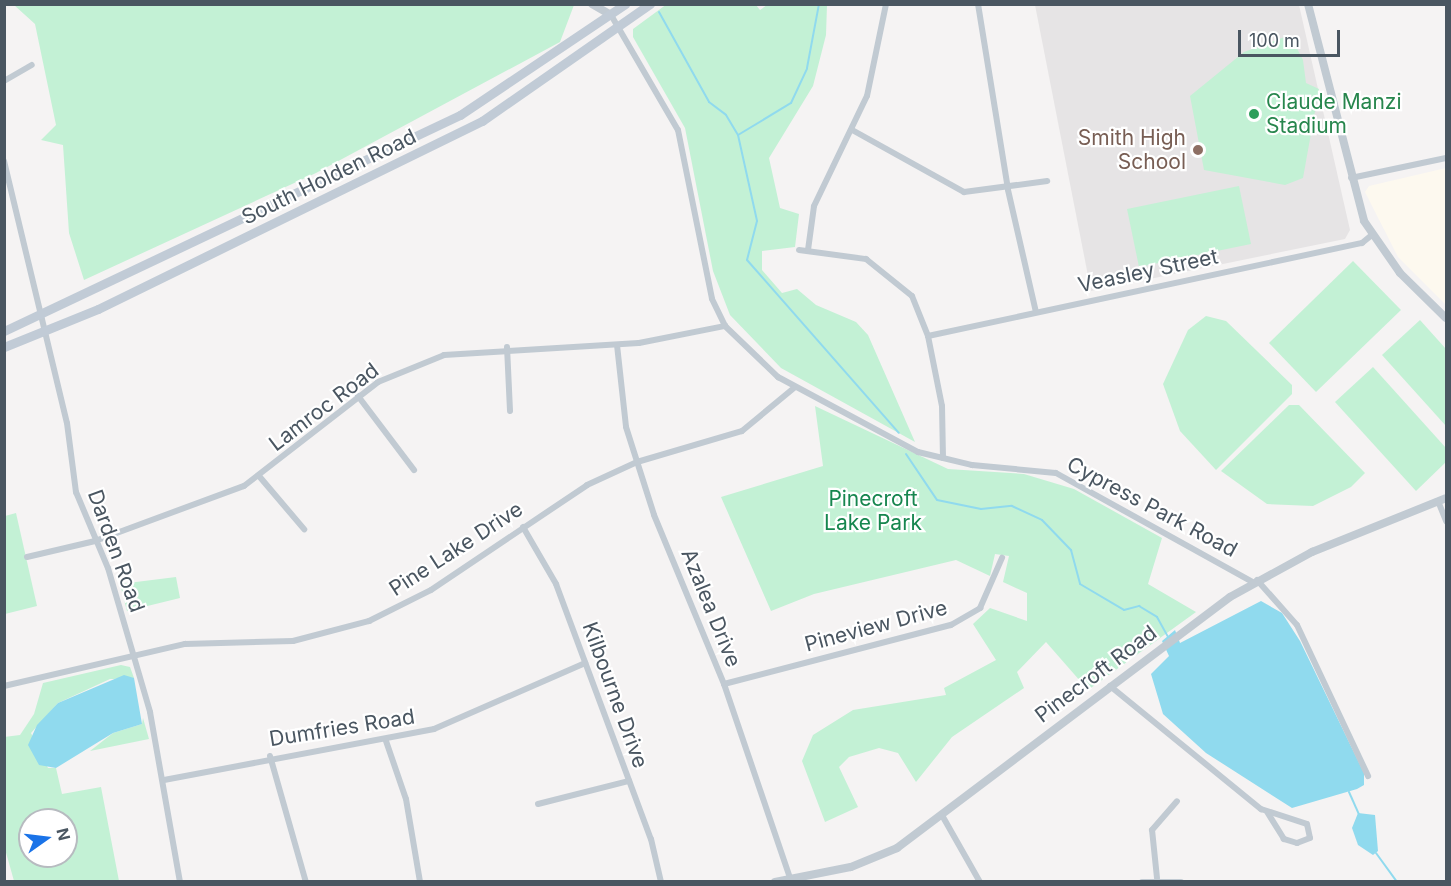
<!DOCTYPE html>
<style>
body{margin:0}
#map{position:relative;width:1451px;height:886px;overflow:hidden;background:#f5f3f3;font-family:Inter,sans-serif}
div>[style]{position:absolute}
.commercial>*{inset:0;background:#fdf9ef}
.education>*{inset:0;background:#e6e4e5}
.green>*{inset:0;background:#c3f1d5}
.water>*{inset:0;background:#90daee}
.stream>*{height:2px;margin:-1px;padding:0 1px;transform-origin:1px;border-radius:1px;background:#90daee}
.minor>*{height:6px;margin:-3px;padding:0 3px;transform-origin:3px;border-radius:3px;background:#c1cad2}
.tertiary>*{height:8px;margin:-4px;padding:0 4px;transform-origin:4px;border-radius:4px;background:#c1cad2}
.secondary>*{height:9px;margin:-4.5px;padding:0 4.5px;transform-origin:4.5px;border-radius:4.5px;background:#c1cbd6}
.dots>*{width:16px;height:16px;translate:-50% -50%;box-sizing:border-box;border:3px solid #fff;border-radius:50%}
span{translate:-50% -50%;white-space:nowrap;text-align:center;line-height:1.15;-webkit-text-stroke:4.5px #fff;paint-order:stroke}
.leisure-label{font-size:21px;color:#27864d}
.left{translate:0 -50%;text-align:left}
.education-label{font-size:21px;color:#785e54}
.right{translate:-100% -50%;text-align:right}
.street-label{font-size:21px;color:#4a5661}
.park-label{font-size:21px;color:#17864f}
.frame{position:absolute;inset:0;border:6px solid #4a5661;pointer-events:none}
.north{position:absolute;left:18px;top:808px;width:60px;height:60px;box-sizing:border-box;background:#fff;border:2px solid #b7bbc0;border-radius:50%;rotate:76deg;font-size:16px;font-weight:700;line-height:24px;text-align:center;color:#4a5661}
.north::after{content:'';display:block;margin:auto;width:21px;height:27px;background:#1a73e8;clip-path:polygon(50% 0,100% 100%,50% 72%,0 100%)}
.scale{position:absolute;left:1238px;top:30px;width:102px;height:27px;box-sizing:border-box;border:3px solid #4a5661;border-top:0;padding-left:8px;font-size:18px;line-height:21px;white-space:nowrap;color:#4a5661;-webkit-text-stroke:4px #fff;paint-order:stroke}
</style>
<div id="map">
<div class="commercial">
<i style="clip-path:polygon(1446px 168px,1446px 305px,1398px 257px,1365px 192px,1369px 186px)"></i>
</div>
<div class="education">
<i style="clip-path:polygon(1035px 5px,1299px 5px,1350px 230px,1345px 239px,1091px 291px)"></i>
</div>
<div class="green">
<i style="clip-path:polygon(667px 4px,756px 5px,760px 10px,767px 5px,827px 5px,826px 35px,813px 86px,769px 158px,780px 208px,799px 214px,795px 247px,762px 251px,762px 270px,782px 293px,797px 289px,816px 305px,856px 322px,868px 335px,915px 442px,781px 368px,730px 315px,713px 271px,685px 128px,633px 37px,633px 29px)"></i>
<i style="clip-path:polygon(14px 5px,574px 5px,560px 42px,316px 173px,84px 280px,69px 233px,63px 145px,41px 140px,56px 125px,35px 24px)"></i>
<i style="clip-path:polygon(1290px 35px,1303px 60px,1306px 83px,1319px 89px,1303px 178px,1285px 185px,1204px 170px,1190px 96px,1244px 52px)"></i>
<i style="clip-path:polygon(1239px 186px,1251px 244px,1139px 267px,1127px 209px)"></i>
<i style="clip-path:polygon(1353px 261px,1401px 310px,1316px 392px,1269px 343px)"></i>
<i style="clip-path:polygon(1206px 316px,1226px 321px,1292px 385px,1292px 394px,1216px 470px,1180px 431px,1163px 384px,1188px 330px)"></i>
<i style="clip-path:polygon(1420px 320px,1446px 349px,1446px 426px,1382px 355px)"></i>
<i style="clip-path:polygon(1373px 367px,1446px 448px,1446px 462px,1416px 491px,1335px 402px)"></i>
<i style="clip-path:polygon(1289px 405px,1299px 405px,1365px 473px,1351px 487px,1313px 506px,1267px 504px,1221px 471px)"></i>
<i style="clip-path:polygon(815px 406px,948px 469px,1024px 474px,1074px 489px,1162px 538px,1148px 584px,1196px 612px,1088px 690px,1046px 642px,1017px 672px,1024px 688px,952px 737px,916px 782px,898px 753px,879px 748px,849px 757px,839px 767px,858px 807px,825px 822px,802px 761px,813px 735px,853px 710px,946px 695px,944px 688px,996px 660px,973px 624px,990px 608px,1027px 621px,1027px 593px,1003px 582px,1009px 556px,995px 554px,990px 576px,956px 560px,814px 594px,771px 611px,721px 497px,823px 466px)"></i>
<i style="clip-path:polygon(16px 513px,37px 606px,5px 614px,5px 516px)"></i>
<i style="clip-path:polygon(176px 577px,180px 598px,127px 611px,120px 584px)"></i>
<i style="clip-path:polygon(evenodd,121px 665px,130px 667px,134px 678px,110px 679px,58px 703px,31px 733px,48px 768px,56px 768px,62px 794px,101px 787px,119px 881px,14px 881px,5px 849px,4px 737px,20px 735px,34px 714px,43px 683px,121px 665px,30px 820px,66px 820px,66px 856px,30px 856px,30px 820px)"></i>
<i style="clip-path:polygon(143px 718px,149px 739px,90px 751px,113px 733px,142px 724px)"></i>
</div>
<div class="water">
<i style="clip-path:polygon(1261px 601px,1282px 613px,1300px 641px,1364px 773px,1364px 785px,1357px 789px,1292px 808px,1206px 753px,1163px 714px,1151px 674px,1169px 656px,1162px 641px,1175px 630px,1180px 643px)"></i>
<i style="clip-path:polygon(124px 675px,134px 678px,142px 724px,113px 733px,56px 768px,39px 765px,28px 745px,37px 725px,58px 703px)"></i>
<i style="clip-path:polygon(1358px 813px,1375px 815px,1378px 851px,1373px 855px,1358px 845px,1352px 828px)"></i>
</div>
<div class="stream">
<i style="left:659px;top:12px;width:103px;rotate:60.9deg"></i>
<i style="left:709px;top:102px;width:21px;rotate:37deg"></i>
<i style="left:726px;top:115px;width:23px;rotate:59deg"></i>
<i style="left:738px;top:135px;width:88px;rotate:77.5deg"></i>
<i style="left:757px;top:221px;width:40px;rotate:104.4deg"></i>
<i style="left:747px;top:260px;width:230px;rotate:48.7deg"></i>
<i style="left:738px;top:135px;width:62px;rotate:-31.1deg"></i>
<i style="left:791px;top:103px;width:38px;rotate:-65deg"></i>
<i style="left:807px;top:68px;width:65px;rotate:-79.4deg"></i>
<i style="left:906px;top:454px;width:55px;rotate:56deg"></i>
<i style="left:937px;top:500px;width:45px;rotate:11.6deg"></i>
<i style="left:981px;top:509px;width:31px;rotate:-6deg"></i>
<i style="left:1012px;top:506px;width:33px;rotate:25deg"></i>
<i style="left:1042px;top:520px;width:42px;rotate:46deg"></i>
<i style="left:1071px;top:550px;width:35px;rotate:75deg"></i>
<i style="left:1080px;top:584px;width:51px;rotate:30.6deg"></i>
<i style="left:1124px;top:610px;width:16px;rotate:-15deg"></i>
<i style="left:1139px;top:606px;width:21px;rotate:31deg"></i>
<i style="left:1157px;top:617px;width:23px;rotate:61deg"></i>
<i style="left:1349px;top:792px;width:24px;rotate:66deg"></i>
<i style="left:1376px;top:853px;width:36px;rotate:54deg"></i>
</div>
<div class="minor">
<i style="left:978px;top:4px;width:188px;rotate:80.8deg"></i>
<i style="left:1008px;top:190px;width:125px;rotate:77.1deg"></i>
<i style="left:611px;top:15px;width:133px;rotate:59.8deg"></i>
<i style="left:678px;top:130px;width:172px;rotate:78.6deg"></i>
<i style="left:712px;top:299px;width:30px;rotate:64deg"></i>
<i style="left:725px;top:326px;width:74px;rotate:43.9deg"></i>
<i style="left:778px;top:377px;width:159px;rotate:28.2deg"></i>
<i style="left:918px;top:452px;width:56px;rotate:13.5deg"></i>
<i style="left:972px;top:465px;width:84px;rotate:5.4deg"></i>
<i style="left:1056px;top:473px;width:225px;rotate:29deg"></i>
<i style="left:4px;top:81px;width:32px;rotate:-30deg"></i>
<i style="left:854px;top:131px;width:126px;rotate:29deg"></i>
<i style="left:964px;top:192px;width:84px;rotate:-7.5deg"></i>
<i style="left:4px;top:161px;width:269px;rotate:76.5deg"></i>
<i style="left:67px;top:423px;width:70px;rotate:82.6deg"></i>
<i style="left:76px;top:492px;width:82px;rotate:67.2deg"></i>
<i style="left:108px;top:568px;width:150px;rotate:73.7deg"></i>
<i style="left:150px;top:712px;width:173px;rotate:80deg"></i>
<i style="left:1351px;top:178px;width:97px;rotate:-11.9deg"></i>
<i style="left:799px;top:250px;width:68px;rotate:7.7deg"></i>
<i style="left:866px;top:259px;width:59px;rotate:38.8deg"></i>
<i style="left:912px;top:296px;width:43px;rotate:68.2deg"></i>
<i style="left:928px;top:336px;width:71px;rotate:78.7deg"></i>
<i style="left:942px;top:406px;width:52px;rotate:88.9deg"></i>
<i style="left:808px;top:250px;width:44px;rotate:-82.2deg"></i>
<i style="left:814px;top:206px;width:122px;rotate:-64.3deg"></i>
<i style="left:867px;top:96px;width:94px;rotate:-78.3deg"></i>
<i style="left:928px;top:336px;width:444px;rotate:-12.1deg"></i>
<i style="left:1362px;top:243px;width:14px;rotate:-39deg"></i>
<i style="left:617px;top:345px;width:82px;rotate:83.7deg"></i>
<i style="left:626px;top:427px;width:92px;rotate:72.3deg"></i>
<i style="left:654px;top:515px;width:183px;rotate:67.5deg"></i>
<i style="left:724px;top:684px;width:208px;rotate:71.2deg"></i>
<i style="left:507px;top:347px;width:64px;rotate:87.3deg"></i>
<i style="left:358px;top:396px;width:93px;rotate:52.9deg"></i>
<i style="left:259px;top:476px;width:70px;rotate:49.7deg"></i>
<i style="left:1438px;top:501px;width:22px;rotate:68deg"></i>
<i style="left:523px;top:527px;width:66px;rotate:59.9deg"></i>
<i style="left:556px;top:584px;width:272px;rotate:69.6deg"></i>
<i style="left:651px;top:839px;width:44px;rotate:76.9deg"></i>
<i style="left:27px;top:557px;width:70px;rotate:-13.2deg"></i>
<i style="left:95px;top:541px;width:159px;rotate:-20.3deg"></i>
<i style="left:244px;top:486px;width:170px;rotate:-37.8deg"></i>
<i style="left:378px;top:382px;width:71px;rotate:-22.2deg"></i>
<i style="left:444px;top:355px;width:195px;rotate:-3.5deg"></i>
<i style="left:639px;top:343px;width:88px;rotate:-11.2deg"></i>
<i style="left:1257px;top:580px;width:60px;rotate:48.4deg"></i>
<i style="left:1297px;top:625px;width:167px;rotate:64.8deg"></i>
<i style="left:724px;top:684px;width:235px;rotate:-14.6deg"></i>
<i style="left:951px;top:625px;width:34px;rotate:-30deg"></i>
<i style="left:980px;top:608px;width:55px;rotate:-66.3deg"></i>
<i style="left:4px;top:686px;width:186px;rotate:-13.1deg"></i>
<i style="left:185px;top:644px;width:108px;rotate:-1.6deg"></i>
<i style="left:293px;top:641px;width:79px;rotate:-14.7deg"></i>
<i style="left:369px;top:621px;width:69px;rotate:-26.6deg"></i>
<i style="left:431px;top:590px;width:188px;rotate:-33.9deg"></i>
<i style="left:587px;top:485px;width:55px;rotate:-24.7deg"></i>
<i style="left:637px;top:462px;width:109px;rotate:-16.4deg"></i>
<i style="left:742px;top:431px;width:67px;rotate:-39.6deg"></i>
<i style="left:1110px;top:686px;width:195px;rotate:39.2deg"></i>
<i style="left:1261px;top:809px;width:48px;rotate:18.1deg"></i>
<i style="left:1307px;top:824px;width:14px;rotate:78deg"></i>
<i style="left:1310px;top:838px;width:14px;rotate:159deg"></i>
<i style="left:1297px;top:843px;width:14px;rotate:-163deg"></i>
<i style="left:1284px;top:839px;width:31px;rotate:-122deg"></i>
<i style="left:386px;top:741px;width:61px;rotate:71deg"></i>
<i style="left:406px;top:799px;width:84px;rotate:80.4deg"></i>
<i style="left:270px;top:756px;width:131px;rotate:74.1deg"></i>
<i style="left:164px;top:780px;width:275px;rotate:-10.7deg"></i>
<i style="left:434px;top:729px;width:165px;rotate:-23.6deg"></i>
<i style="left:538px;top:804px;width:94px;rotate:-14.2deg"></i>
<i style="left:943px;top:817px;width:75px;rotate:60.4deg"></i>
<i style="left:1157px;top:878px;width:48px;rotate:-95.9deg"></i>
<i style="left:1152px;top:830px;width:38px;rotate:-49deg"></i>
<i style="left:1142px;top:882px;width:39px"></i>
</div>
<div class="tertiary">
<i style="left:592px;top:4px;width:22px;rotate:30deg"></i>
<i style="left:1308px;top:4px;width:224px;rotate:75.5deg"></i>
<i style="left:1364px;top:221px;width:63px;rotate:55.3deg"></i>
<i style="left:1400px;top:273px;width:64px;rotate:44.4deg"></i>
<i style="left:775px;top:882px;width:77px;rotate:-11.2deg"></i>
<i style="left:851px;top:867px;width:50px;rotate:-22.4deg"></i>
<i style="left:897px;top:848px;width:417px;rotate:-37deg"></i>
<i style="left:1230px;top:597px;width:94px;rotate:-28.8deg"></i>
<i style="left:1312px;top:552px;width:144px;rotate:-21.9deg"></i>
</div>
<div class="secondary">
<i style="left:4px;top:331px;width:505px;rotate:-25.35deg"></i>
<i style="left:460px;top:115px;width:199px;rotate:-33.9deg"></i>
<i style="left:4px;top:347px;width:101px;rotate:-22deg"></i>
<i style="left:98px;top:309px;width:428px;rotate:-26.1deg"></i>
<i style="left:482px;top:121px;width:205px;rotate:-34.9deg"></i>
</div>
<div class="dots">
<i style="left:1254px;top:114px;background:#2e9e5b"></i>
<i style="left:1198px;top:150px;background:#8d6e63"></i>
</div>
<div class="leisure-label">
<span class="left" style="left:1266px;top:114px">Claude Manzi<br>Stadium</span>
</div>
<div class="education-label">
<span class="right" style="left:1186px;top:150px">Smith High<br>School</span>
</div>
<div class="street-label">
<span style="left:329px;top:177px;rotate:-26deg">South Holden Road</span>
<span style="left:1148px;top:271px;rotate:-12deg">Veasley Street</span>
<span style="left:324px;top:407px;rotate:-37deg">Lamroc Road</span>
<span style="left:1152px;top:507px;rotate:28deg">Cypress Park Road</span>
<span style="left:456px;top:549px;rotate:-33deg">Pine Lake Drive</span>
<span style="left:116px;top:551px;rotate:70deg">Darden Road</span>
<span style="left:711px;top:608px;rotate:68deg">Azalea Drive</span>
<span style="left:876px;top:626px;rotate:-15deg">Pineview Drive</span>
<span style="left:1096px;top:674px;rotate:-37deg">Pinecroft Road</span>
<span style="left:615px;top:695px;rotate:70deg">Kilbourne Drive</span>
<span style="left:342px;top:728px;rotate:-9deg">Dumfries Road</span>
</div>
<div class="park-label">
<span style="left:873px;top:511px">Pinecroft<br>Lake Park</span>
</div>
<div class="frame"></div>
<div class="north">N</div>
<div class="scale">100 m</div>
</div>
